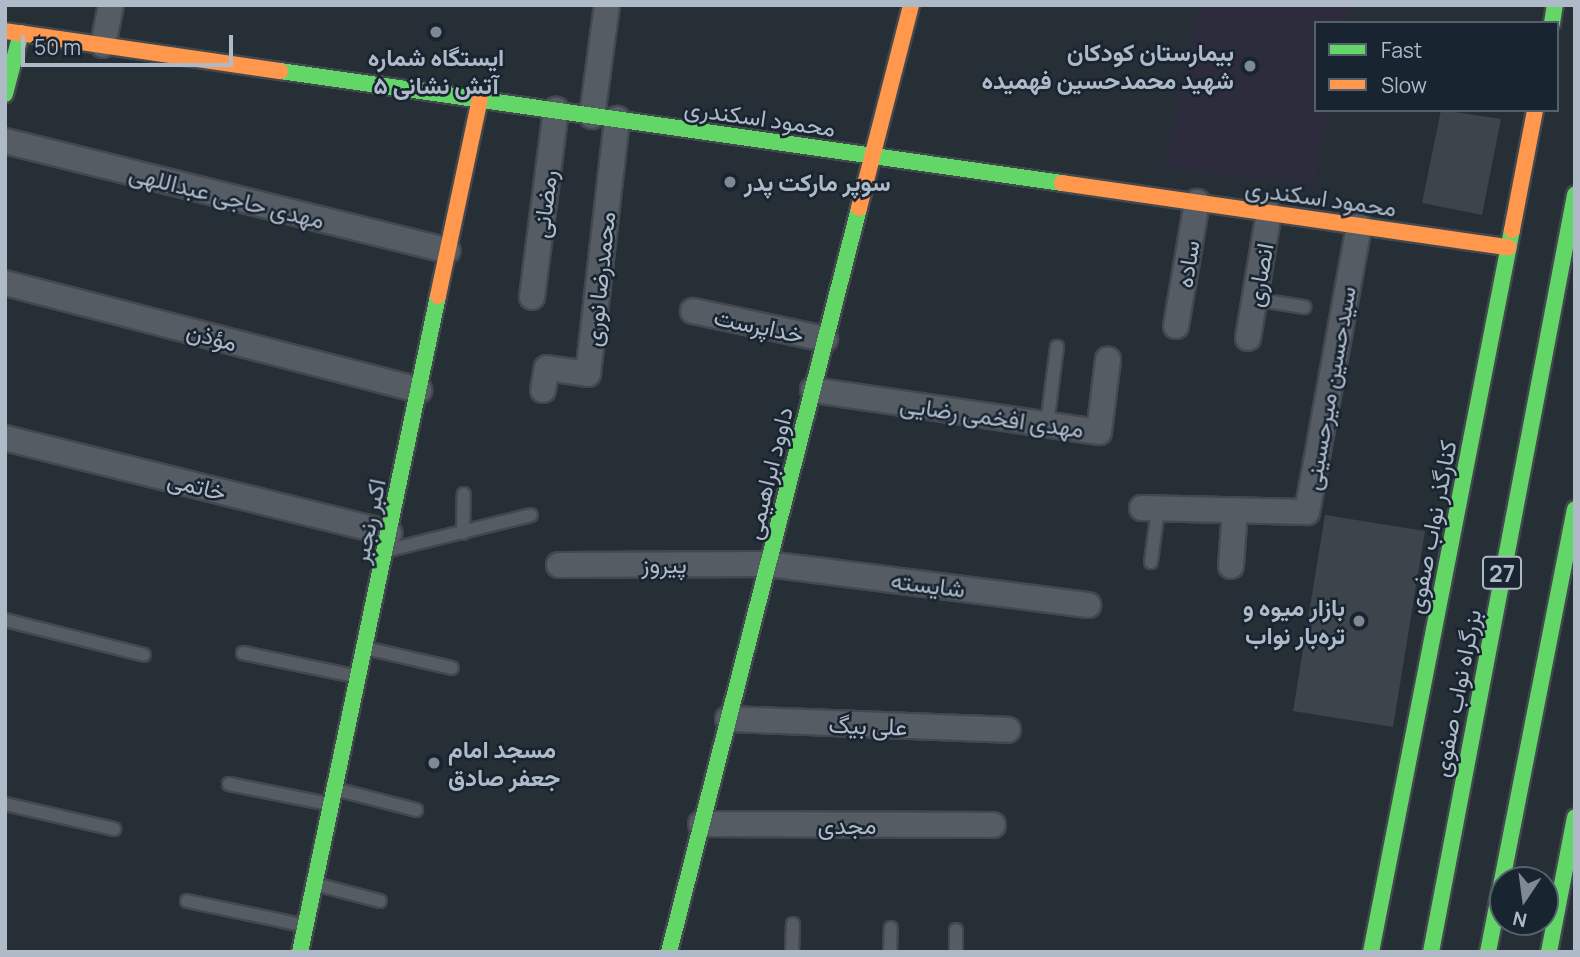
<!DOCTYPE html>
<meta charset="utf-8">
<style>
body{margin:0}
#map{position:relative;width:1580px;height:957px;overflow:hidden;background:#262e36;font-family:Manrope,Vazirmatn,sans-serif}
div>[style]{position:absolute}
.medical>*{inset:0;background:#2d2c3c}
.building>*{inset:0;background:#3e444c}
.roads{filter:drop-shadow(2px 0 #43484e) drop-shadow(-2px 0 #43484e) drop-shadow(0 2px #43484e) drop-shadow(0 -2px #43484e)}
.lane>*{height:12px;margin:-6px;padding:0 6px;transform-origin:6px;border-radius:6px;background:#565c64}
.street>*{height:24px;margin:-12px;padding:0 12px;transform-origin:12px;border-radius:12px;background:#565c64}
.fast>*{height:16px;margin:-8px;padding:0 8px;transform-origin:8px;border-radius:8px;background:#63d668}
.slow>*{height:16px;margin:-8px;padding:0 8px;transform-origin:8px;border-radius:8px;background:#ff974d}
.dots>*{width:19px;height:19px;translate:-50% -50%;box-sizing:border-box;border:4px solid #192431;border-radius:50%}
span{translate:-50% -50%;white-space:nowrap;text-align:center;line-height:1.15;-webkit-text-stroke:5px #192431;paint-order:stroke}
.shield-label span{padding:2px 5px;background:#192431;border:2px solid;border-radius:5px;-webkit-text-stroke-width:0}
.shield-label{font-size:23px;color:#afbac8;font-weight:700}
.poi-label{font-size:24px;color:#afbac8;font-weight:700}
.right{translate:-100% -50%;text-align:right}
.left{translate:0 -50%;text-align:left}
.street-label{font-size:24px;color:#afbac8}
.frame{position:absolute;inset:0;border:7px solid #afbac8;pointer-events:none}
.legend{position:absolute;left:1314px;top:21px;width:245px;height:91px;box-sizing:border-box;background:#192431;border:2px solid #55606d;margin:0;padding:9px 12px;list-style:none;font-size:21px;color:#afbac8}
.legend li{display:flex;align-items:center;gap:14px;height:35px}
.legend b{width:35px;border:2px solid #55606d}
.north{position:absolute;left:1489px;top:866px;width:70px;height:70px;box-sizing:border-box;background:#192431;border:2px solid #55606d;border-radius:50%;rotate:193deg;font-size:19px;font-weight:700;line-height:28px;text-align:center;color:#afbac8}
.north::after{content:'';display:block;margin:auto;width:24px;height:32px;background:#7f8995;clip-path:polygon(50% 0,100% 100%,50% 72%,0 100%)}
.scale{position:absolute;left:21px;top:35px;width:212px;height:32px;box-sizing:border-box;border:4px solid #afbac8;border-top:0;padding-left:9px;font-size:21px;line-height:24px;white-space:nowrap;color:#afbac8;-webkit-text-stroke:5px #192431;paint-order:stroke}
</style>
<div id="map">
<div class="medical">
<i style="clip-path:polygon(1198px 5px,1350px 5px,1347px 23px,1316px 23px,1316px 110px,1329px 110px,1314px 186px,1164px 168px)"></i>
</div>
<div class="building">
<i style="clip-path:polygon(1441px 110px,1501px 119px,1482px 215px,1422px 203px)"></i>
<i style="clip-path:polygon(1325px 515px,1425px 531px,1393px 727px,1293px 711px)"></i>
</div>
<div class="roads">
<div class="lane">
<i style="left:1254px;top:299px;width:51px;rotate:9.1deg"></i>
<i style="left:1047px;top:424px;width:78px;rotate:-82.6deg"></i>
<i style="left:463px;top:533px;width:39px;rotate:-89deg"></i>
<i style="left:389px;top:550px;width:146px;rotate:-13.8deg"></i>
<i style="left:1151px;top:562px;width:53px;rotate:-82.5deg"></i>
<i style="left:5px;top:620px;width:143px;rotate:14.1deg"></i>
<i style="left:365px;top:648px;width:89px;rotate:12.9deg"></i>
<i style="left:243px;top:653px;width:113px;rotate:11.7deg"></i>
<i style="left:229px;top:784px;width:101px;rotate:11.4deg"></i>
<i style="left:335px;top:789px;width:84px;rotate:14.5deg"></i>
<i style="left:5px;top:804px;width:112px;rotate:12.9deg"></i>
<i style="left:315px;top:884px;width:67px;rotate:14.7deg"></i>
<i style="left:187px;top:901px;width:117px;rotate:11.8deg"></i>
<i style="left:792px;top:952px;width:28px;rotate:-88deg"></i>
<i style="left:890px;top:952px;width:24px;rotate:-88deg"></i>
<i style="left:956px;top:952px;width:22px;rotate:-90deg"></i>
</div>
<div class="street">
<i style="left:103px;top:45px;width:41px;rotate:-78.7deg"></i>
<i style="left:592px;top:116px;width:112px;rotate:-82.3deg"></i>
<i style="left:5px;top:141px;width:456px;rotate:13.9deg"></i>
<i style="left:5px;top:283px;width:428px;rotate:14.5deg"></i>
<i style="left:532px;top:297px;width:189px;rotate:-82.7deg"></i>
<i style="left:693px;top:311px;width:135px;rotate:12deg"></i>
<i style="left:1176px;top:326px;width:126px;rotate:-80.4deg"></i>
<i style="left:1248px;top:338px;width:127px;rotate:-80.5deg"></i>
<i style="left:543px;top:390px;width:22px;rotate:-80deg"></i>
<i style="left:547px;top:368px;width:41px;rotate:8.3deg"></i>
<i style="left:588px;top:374px;width:257px;rotate:-83.5deg"></i>
<i style="left:813px;top:390px;width:289px;rotate:8.4deg"></i>
<i style="left:1099px;top:432px;width:73px;rotate:-82.9deg"></i>
<i style="left:5px;top:438px;width:396px;rotate:13.9deg"></i>
<i style="left:1142px;top:508px;width:165px;rotate:1.4deg"></i>
<i style="left:1307px;top:512px;width:291px;rotate:-79.7deg"></i>
<i style="left:559px;top:565px;width:209px;rotate:-0.3deg"></i>
<i style="left:768px;top:564px;width:323px;rotate:7.3deg"></i>
<i style="left:1231px;top:566px;width:56px;rotate:-85.9deg"></i>
<i style="left:728px;top:719px;width:280px;rotate:2.2deg"></i>
<i style="left:701px;top:824px;width:292px;rotate:0.2deg"></i>
</div>
<div class="fast">
<i style="left:1552px;top:23px;width:18px;rotate:-81deg"></i>
<i style="left:280px;top:71px;width:790px;rotate:8.15deg"></i>
<i style="left:5px;top:94px;width:63px;rotate:-75.3deg"></i>
<i style="left:300px;top:952px;width:670px;rotate:-78.12deg"></i>
<i style="left:669px;top:952px;width:768px;rotate:-75.67deg"></i>
<i style="left:1371px;top:952px;width:736px;rotate:-78.95deg"></i>
<i style="left:1431px;top:952px;width:771px;rotate:-79.23deg"></i>
<i style="left:1488px;top:952px;width:451px;rotate:-78.9deg"></i>
<i style="left:1549px;top:952px;width:137px;rotate:-79.1deg"></i>
</div>
<div class="slow">
<i style="left:5px;top:31px;width:278px;rotate:8.3deg"></i>
<i style="left:1062px;top:183px;width:451px;rotate:8.2deg"></i>
<i style="left:859px;top:208px;width:210px;rotate:-75.6deg"></i>
<i style="left:1512px;top:230px;width:122px;rotate:-79.1deg"></i>
<i style="left:438px;top:296px;width:201px;rotate:-78deg"></i>
</div>
</div>
<div class="dots">
<i style="left:436px;top:32px;background:#7f8995"></i>
<i style="left:1250px;top:66px;background:#7f8995"></i>
<i style="left:730px;top:182px;background:#7f8995"></i>
<i style="left:1359px;top:621px;background:#7f8995"></i>
<i style="left:434px;top:763px;background:#7f8995"></i>
</div>
<div class="shield-label">
<span style="left:1502px;top:573px">27</span>
</div>
<div class="poi-label">
<span class="right" style="left:1234px;top:66px">بیمارستان کودکان<br>شهید محمدحسین فهمیده</span>
<span style="left:436px;top:71px">ایستگاه شماره<br>۵ آتش نشانی</span>
<span class="left" style="left:744px;top:182px">سوپر مارکت پدر</span>
<span class="right" style="left:1345px;top:621px">بازار میوه و<br>تره‌بار نواب</span>
<span class="left" style="left:448px;top:763px">مسجد امام<br>جعفر صادق</span>
</div>
<div class="street-label">
<span style="left:760px;top:117px;rotate:8deg">محمود اسکندری</span>
<span style="left:227px;top:196px;rotate:14deg">مهدی حاجی عبداللهی</span>
<span style="left:1321px;top:197px;rotate:8deg">محمود اسکندری</span>
<span style="left:544px;top:204px;rotate:-83deg">رمضانی</span>
<span style="left:1187px;top:264px;rotate:-81deg">ساده</span>
<span style="left:1259px;top:275px;rotate:-80deg">انصاری</span>
<span style="left:599px;top:279px;rotate:-84deg">محمدرضا نوری</span>
<span style="left:759px;top:325px;rotate:12deg">خداپرست</span>
<span style="left:212px;top:336px;rotate:15deg">مؤذن</span>
<span style="left:1329px;top:388px;rotate:-80deg">سیدحسین میرحسینی</span>
<span style="left:992px;top:416px;rotate:8deg">مهدی افخمی رضایی</span>
<span style="left:768px;top:473px;rotate:-76deg">داوود ابراهیمی</span>
<span style="left:197px;top:485px;rotate:14deg">خاتمی</span>
<span style="left:368px;top:521px;rotate:-78deg">اکبر رنجبر</span>
<span style="left:1431px;top:527px;rotate:-79deg">کنارگذر نواب صفوی</span>
<span style="left:664px;top:564px">پیروز</span>
<span style="left:928px;top:584px;rotate:7deg">شایسته</span>
<span style="left:1456px;top:693px;rotate:-79deg">بزرگراه نواب صفوی</span>
<span style="left:868px;top:725px;rotate:2deg">علی بیگ</span>
<span style="left:847px;top:825px">مجدی</span>
</div>
<div class="frame"></div>
<ul class="legend">
<li><b style="height:9px;background:#63d668"></b>Fast</li>
<li><b style="height:9px;background:#ff974d"></b>Slow</li>
</ul>
<div class="north">N</div>
<div class="scale">50 m</div>
</div>
